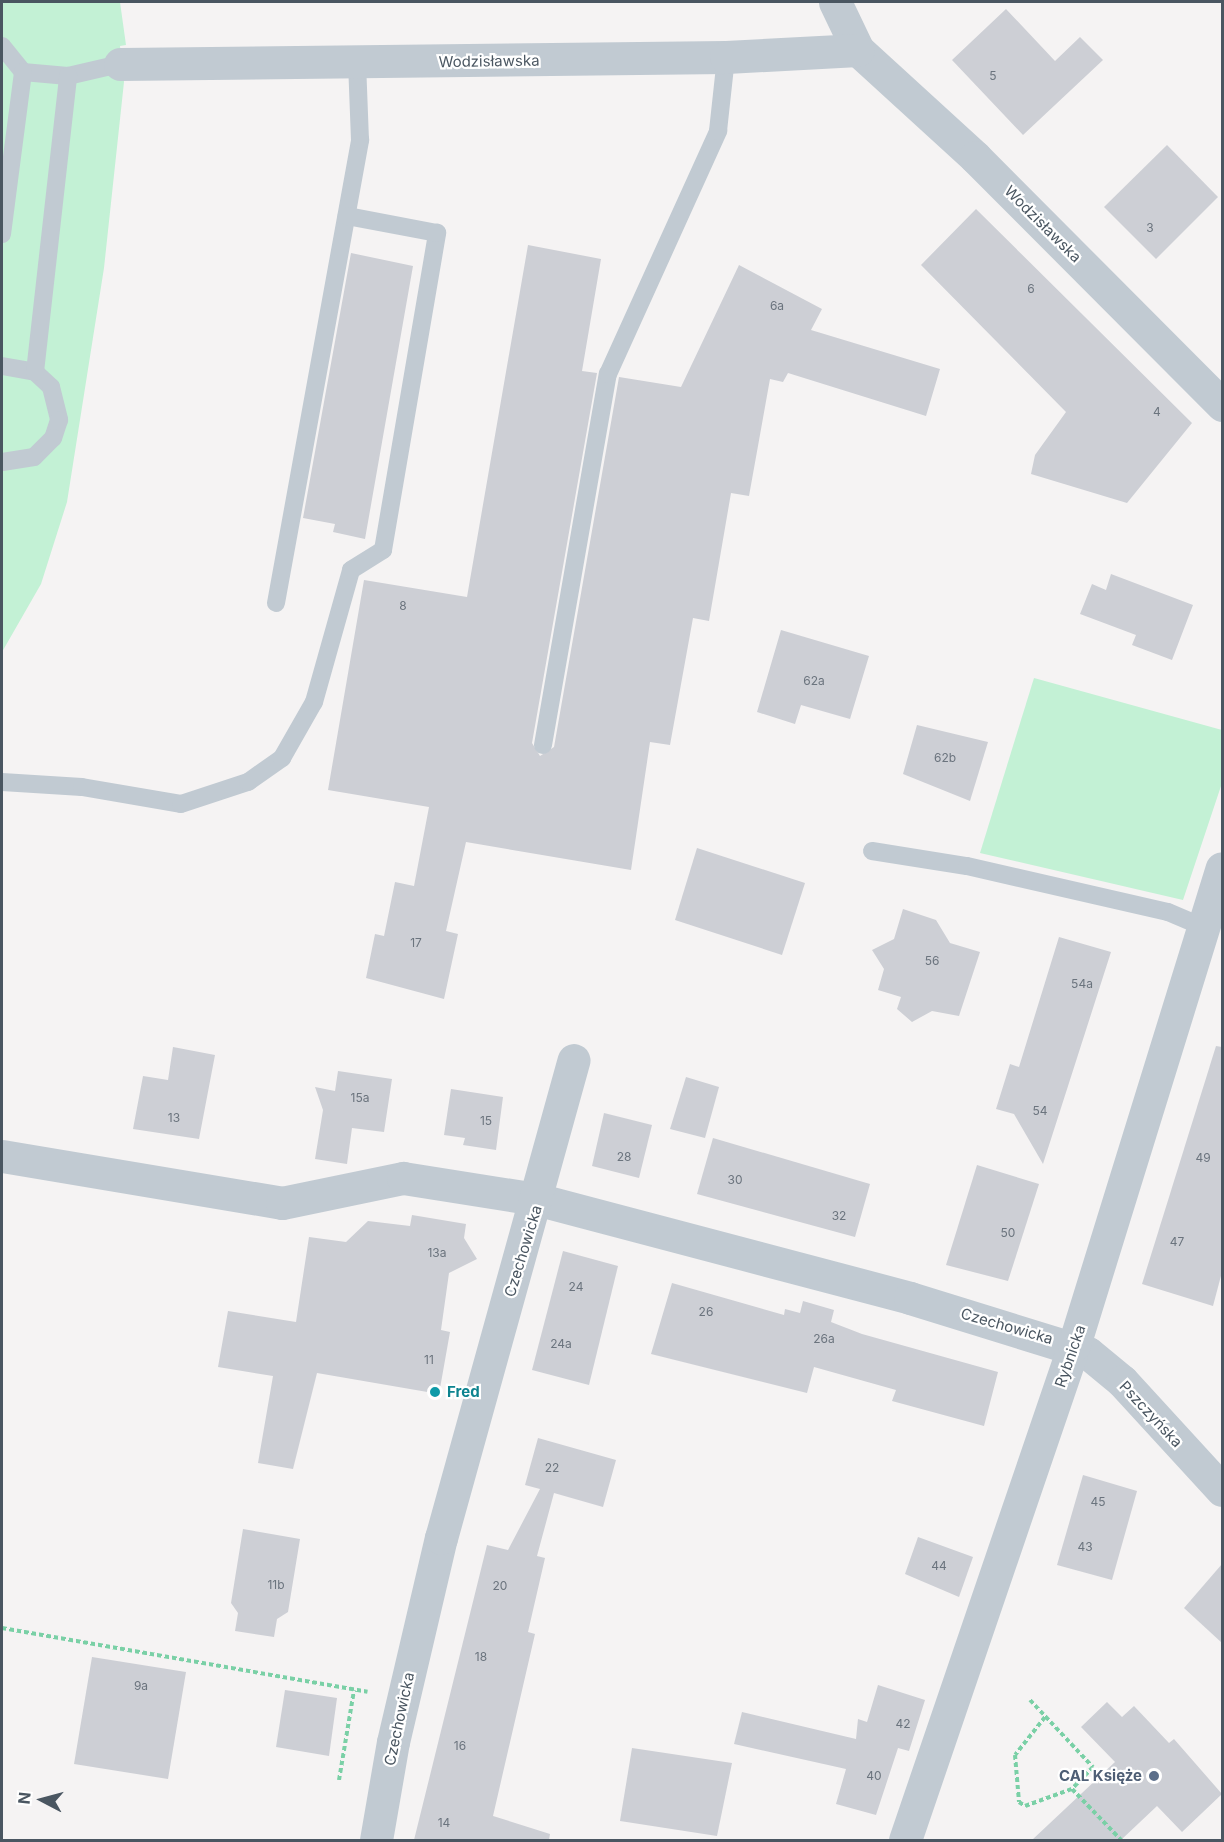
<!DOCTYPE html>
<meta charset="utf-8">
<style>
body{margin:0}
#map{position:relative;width:1224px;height:1842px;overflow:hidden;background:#f5f3f3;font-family:Inter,sans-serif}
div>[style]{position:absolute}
.green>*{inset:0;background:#c3f1d5}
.building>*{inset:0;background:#cdcfd5}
.path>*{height:4px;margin-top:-2px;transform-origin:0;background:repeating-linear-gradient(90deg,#7ad0a6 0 4.5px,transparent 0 7.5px)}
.lane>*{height:18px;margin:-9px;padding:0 9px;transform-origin:9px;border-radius:9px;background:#c1cad2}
.street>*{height:33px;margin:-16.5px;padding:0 16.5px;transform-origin:16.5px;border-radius:16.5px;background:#c1cad2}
.dots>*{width:16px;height:16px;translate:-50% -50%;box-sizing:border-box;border:3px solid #fff;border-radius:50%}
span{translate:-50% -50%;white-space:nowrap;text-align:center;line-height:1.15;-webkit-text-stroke:4.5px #fff;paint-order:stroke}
.number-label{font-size:12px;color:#6b747e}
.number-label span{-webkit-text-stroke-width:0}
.street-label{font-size:15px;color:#4a5661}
.culture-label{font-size:15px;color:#0d838f;font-weight:700}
.left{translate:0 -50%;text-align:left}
.service-label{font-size:15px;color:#4e5e75;font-weight:700}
.right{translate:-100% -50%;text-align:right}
.frame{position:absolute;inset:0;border:3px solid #4a5661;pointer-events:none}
.north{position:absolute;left:12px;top:1770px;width:60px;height:60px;-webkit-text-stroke:4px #fff;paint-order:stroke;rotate:276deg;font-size:16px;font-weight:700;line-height:24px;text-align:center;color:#4a5661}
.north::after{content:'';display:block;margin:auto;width:21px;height:27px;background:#4a5661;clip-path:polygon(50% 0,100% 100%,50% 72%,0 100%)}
</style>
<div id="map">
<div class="green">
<i style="clip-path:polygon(2px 2px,120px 2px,126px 45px,120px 46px,124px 82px,104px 268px,67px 502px,41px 584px,2px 652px)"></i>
<i style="clip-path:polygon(1034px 678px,1222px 730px,1222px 783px,1183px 900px,980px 853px)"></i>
</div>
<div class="building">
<i style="clip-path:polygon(1006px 9px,1055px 61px,1080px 37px,1103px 60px,1023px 135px,952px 60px)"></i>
<i style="clip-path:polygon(1167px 145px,1218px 197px,1156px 259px,1104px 207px)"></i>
<i style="clip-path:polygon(976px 209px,1192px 423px,1127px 503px,1031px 474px,1035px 455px,1066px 412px,921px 265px)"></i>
<i style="clip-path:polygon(528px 245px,601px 259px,582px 371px,597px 373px,532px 743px,540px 756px,554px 747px,619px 377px,681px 387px,739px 265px,822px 309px,811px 330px,940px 369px,926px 416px,788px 373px,783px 382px,770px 379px,749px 496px,731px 493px,709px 621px,693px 618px,670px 745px,650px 742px,631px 870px,466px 842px,446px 931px,458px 934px,444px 999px,366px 978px,375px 934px,384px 936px,395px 882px,414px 886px,429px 807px,328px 790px,364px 580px,467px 597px)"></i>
<i style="clip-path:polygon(351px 253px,413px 266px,365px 539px,333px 532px,335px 524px,303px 518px)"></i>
<i style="clip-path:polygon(1111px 574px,1193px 605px,1172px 660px,1132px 645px,1136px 635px,1080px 614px,1092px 584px,1106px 590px)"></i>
<i style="clip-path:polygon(781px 630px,869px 656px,850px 719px,801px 705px,795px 724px,757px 712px)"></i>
<i style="clip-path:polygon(917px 725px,988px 742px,970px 801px,903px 774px)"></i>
<i style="clip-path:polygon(697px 848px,805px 883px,782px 955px,675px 920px)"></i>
<i style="clip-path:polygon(903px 909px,936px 920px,950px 943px,980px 952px,959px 1016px,932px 1011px,912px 1022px,897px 1009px,901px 997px,878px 990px,884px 969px,872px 950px,894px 939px)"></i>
<i style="clip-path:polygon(1059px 937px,1111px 952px,1043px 1164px,1014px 1114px,996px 1109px,1010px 1064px,1019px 1067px)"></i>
<i style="clip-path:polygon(1216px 1046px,1222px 1047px,1222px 1272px,1213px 1306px,1142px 1284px)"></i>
<i style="clip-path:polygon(173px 1047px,215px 1055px,199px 1139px,133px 1129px,143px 1076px,168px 1080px)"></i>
<i style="clip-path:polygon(338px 1071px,392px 1079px,384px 1132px,352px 1128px,347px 1164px,315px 1159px,323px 1110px,315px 1087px,335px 1091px)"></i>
<i style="clip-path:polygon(686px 1077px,719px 1087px,705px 1138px,670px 1129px)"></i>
<i style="clip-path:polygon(451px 1089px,503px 1097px,496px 1150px,463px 1145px,465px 1138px,444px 1135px)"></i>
<i style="clip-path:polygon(604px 1113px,652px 1125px,639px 1178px,592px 1166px)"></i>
<i style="clip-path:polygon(713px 1138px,870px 1184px,855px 1237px,697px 1194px)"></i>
<i style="clip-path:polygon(977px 1165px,1039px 1184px,1008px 1281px,946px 1265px)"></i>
<i style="clip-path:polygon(412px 1215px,466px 1224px,464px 1238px,477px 1259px,449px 1273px,441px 1330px,450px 1332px,439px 1394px,317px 1373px,293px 1469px,258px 1463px,273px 1376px,218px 1367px,228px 1311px,296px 1322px,309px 1237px,346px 1242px,368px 1221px,410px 1226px)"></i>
<i style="clip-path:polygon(563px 1251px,618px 1266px,589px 1385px,532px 1370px)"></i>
<i style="clip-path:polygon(672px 1283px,784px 1315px,785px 1309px,800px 1313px,803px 1301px,834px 1310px,831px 1322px,862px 1334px,998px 1372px,984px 1426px,892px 1401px,896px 1390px,814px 1367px,807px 1393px,651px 1354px)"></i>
<i style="clip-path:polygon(538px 1438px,616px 1460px,603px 1507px,554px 1493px,537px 1556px,545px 1558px,528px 1632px,535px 1634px,493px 1816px,550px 1834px,549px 1840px,414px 1840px,487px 1545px,508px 1550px,540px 1489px,525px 1485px)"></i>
<i style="clip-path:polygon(1083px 1475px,1137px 1491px,1112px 1580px,1057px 1565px)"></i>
<i style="clip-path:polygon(243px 1529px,300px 1539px,288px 1612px,277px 1619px,274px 1637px,235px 1631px,238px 1613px,231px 1603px)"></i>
<i style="clip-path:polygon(918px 1537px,973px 1557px,959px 1597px,905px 1574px)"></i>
<i style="clip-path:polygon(1222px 1564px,1222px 1643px,1184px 1608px)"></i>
<i style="clip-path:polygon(92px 1657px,186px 1672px,168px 1779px,74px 1764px)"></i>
<i style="clip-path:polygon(878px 1685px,925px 1700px,909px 1751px,898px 1748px,876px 1815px,836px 1804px,846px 1769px,734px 1744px,742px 1712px,856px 1739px,858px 1719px,867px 1722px)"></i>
<i style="clip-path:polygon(285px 1690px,337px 1698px,329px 1756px,276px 1747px)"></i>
<i style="clip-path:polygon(1107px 1702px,1122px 1717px,1134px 1706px,1169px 1743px,1174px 1739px,1222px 1794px,1182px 1832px,1157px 1806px,1121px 1840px,1032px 1840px,1115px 1762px,1081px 1727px)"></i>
<i style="clip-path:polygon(632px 1748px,732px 1763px,717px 1836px,620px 1821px)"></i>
</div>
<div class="path">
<i style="left:2px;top:1628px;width:371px;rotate:9.9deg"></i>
<i style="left:1030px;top:1700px;width:92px;rotate:46.8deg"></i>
<i style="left:1093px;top:1767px;width:30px;rotate:134deg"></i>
<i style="left:1072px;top:1789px;width:71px;rotate:46.1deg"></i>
<i style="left:1045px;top:1717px;width:48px;rotate:128.3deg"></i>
<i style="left:1015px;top:1755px;width:47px;rotate:85.1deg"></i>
<i style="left:1019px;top:1802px;width:7px;rotate:34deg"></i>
<i style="left:1025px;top:1806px;width:50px;rotate:-19.9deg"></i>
<i style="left:339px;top:1780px;width:91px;rotate:-80.5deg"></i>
</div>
<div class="lane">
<i style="left:2px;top:46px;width:33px;rotate:51deg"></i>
<i style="left:23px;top:72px;width:45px;rotate:5.1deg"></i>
<i style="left:68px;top:76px;width:53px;rotate:-13deg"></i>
<i style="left:2px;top:234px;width:163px;rotate:-82.6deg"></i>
<i style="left:2px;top:366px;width:34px;rotate:10deg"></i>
<i style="left:35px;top:372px;width:22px;rotate:43deg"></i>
<i style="left:51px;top:387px;width:34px;rotate:76deg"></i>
<i style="left:59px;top:420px;width:19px;rotate:108deg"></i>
<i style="left:53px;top:438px;width:27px;rotate:135deg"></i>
<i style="left:34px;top:457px;width:32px;rotate:171deg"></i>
<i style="left:35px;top:372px;width:298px;rotate:-83.6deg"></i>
<i style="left:276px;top:603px;width:471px;rotate:-79.7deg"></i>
<i style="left:360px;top:140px;width:78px;rotate:-92.2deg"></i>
<i style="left:543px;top:745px;width:377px;rotate:-80.1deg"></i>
<i style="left:608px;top:374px;width:267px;rotate:-65.6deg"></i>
<i style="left:718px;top:131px;width:74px;rotate:-83.8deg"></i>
<i style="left:2px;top:782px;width:80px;rotate:3.6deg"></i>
<i style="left:82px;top:787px;width:100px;rotate:9.7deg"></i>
<i style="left:181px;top:804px;width:71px;rotate:-18.2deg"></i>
<i style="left:248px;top:782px;width:42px;rotate:-35.2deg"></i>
<i style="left:282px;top:758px;width:64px;rotate:-60.3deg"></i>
<i style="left:314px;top:702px;width:137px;rotate:-74.3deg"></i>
<i style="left:351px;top:570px;width:38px;rotate:-32deg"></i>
<i style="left:383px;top:550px;width:322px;rotate:-80.3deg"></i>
<i style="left:437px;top:233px;width:92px;rotate:-169.3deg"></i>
<i style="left:872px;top:851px;width:96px;rotate:9deg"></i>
<i style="left:967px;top:866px;width:206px;rotate:12.9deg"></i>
<i style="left:1168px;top:912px;width:39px;rotate:23deg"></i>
</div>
<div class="street">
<i style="left:835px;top:2px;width:53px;rotate:64.4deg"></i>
<i style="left:858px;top:50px;width:159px;rotate:42.4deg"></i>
<i style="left:975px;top:157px;width:350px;rotate:45.1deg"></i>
<i style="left:120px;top:64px;width:606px;rotate:-0.66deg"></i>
<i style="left:726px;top:57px;width:132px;rotate:-3deg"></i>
<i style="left:2px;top:1156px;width:284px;rotate:9.5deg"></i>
<i style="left:282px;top:1203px;width:124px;rotate:-11.7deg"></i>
<i style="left:403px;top:1178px;width:135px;rotate:9deg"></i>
<i style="left:536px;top:1199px;width:387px;rotate:14.8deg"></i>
<i style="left:910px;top:1298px;width:186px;rotate:17.2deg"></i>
<i style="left:1088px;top:1353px;width:44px;rotate:39.5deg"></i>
<i style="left:1122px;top:1381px;width:148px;rotate:47.5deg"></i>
<i style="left:376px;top:1840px;width:99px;rotate:-80.2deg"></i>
<i style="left:393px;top:1742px;width:210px;rotate:-76.8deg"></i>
<i style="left:441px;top:1538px;width:496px;rotate:-74.5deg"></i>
<i style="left:905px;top:1840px;width:523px;rotate:-71.15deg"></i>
<i style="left:1074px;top:1345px;width:499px;rotate:-72.8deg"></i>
</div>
<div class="dots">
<i style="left:435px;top:1392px;background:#0f9aa8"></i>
<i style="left:1154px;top:1776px;background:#5c6f8a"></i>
</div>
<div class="number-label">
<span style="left:993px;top:76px">5</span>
<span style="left:1150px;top:228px">3</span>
<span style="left:1031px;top:289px">6</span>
<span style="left:777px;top:306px">6a</span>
<span style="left:1157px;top:412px">4</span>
<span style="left:403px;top:606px">8</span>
<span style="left:814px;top:681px">62a</span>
<span style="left:945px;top:758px">62b</span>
<span style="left:416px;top:943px">17</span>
<span style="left:932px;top:961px">56</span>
<span style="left:1082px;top:984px">54a</span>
<span style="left:360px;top:1098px">15a</span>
<span style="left:1040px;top:1111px">54</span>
<span style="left:174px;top:1118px">13</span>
<span style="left:486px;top:1121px">15</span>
<span style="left:624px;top:1157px">28</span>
<span style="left:1203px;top:1158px">49</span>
<span style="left:735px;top:1180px">30</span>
<span style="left:839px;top:1216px">32</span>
<span style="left:1008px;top:1233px">50</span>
<span style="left:1177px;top:1242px">47</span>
<span style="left:437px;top:1253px">13a</span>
<span style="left:576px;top:1287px">24</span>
<span style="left:706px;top:1312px">26</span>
<span style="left:824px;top:1339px">26a</span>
<span style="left:561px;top:1344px">24a</span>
<span style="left:429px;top:1360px">11</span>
<span style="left:552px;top:1468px">22</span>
<span style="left:1098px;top:1502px">45</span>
<span style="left:1085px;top:1547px">43</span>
<span style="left:939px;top:1566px">44</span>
<span style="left:276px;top:1585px">11b</span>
<span style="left:500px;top:1586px">20</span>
<span style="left:481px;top:1657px">18</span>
<span style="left:141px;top:1686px">9a</span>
<span style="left:903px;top:1724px">42</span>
<span style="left:460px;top:1746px">16</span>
<span style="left:874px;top:1776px">40</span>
<span style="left:444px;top:1823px">14</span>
</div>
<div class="street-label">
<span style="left:489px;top:61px;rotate:-1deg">Wodzisławska</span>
<span style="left:1043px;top:224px;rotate:45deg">Wodzisławska</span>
<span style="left:523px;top:1251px;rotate:-73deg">Czechowicka</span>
<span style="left:1007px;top:1326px;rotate:16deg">Czechowicka</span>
<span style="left:1070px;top:1356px;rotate:-71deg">Rybnicka</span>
<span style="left:1151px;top:1414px;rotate:47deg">Pszczyńska</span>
<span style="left:399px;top:1719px;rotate:-78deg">Czechowicka</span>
</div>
<div class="culture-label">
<span class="left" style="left:447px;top:1392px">Fred</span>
</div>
<div class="service-label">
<span class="right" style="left:1142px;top:1776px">CAL Księże</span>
</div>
<div class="frame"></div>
<div class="north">N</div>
</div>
